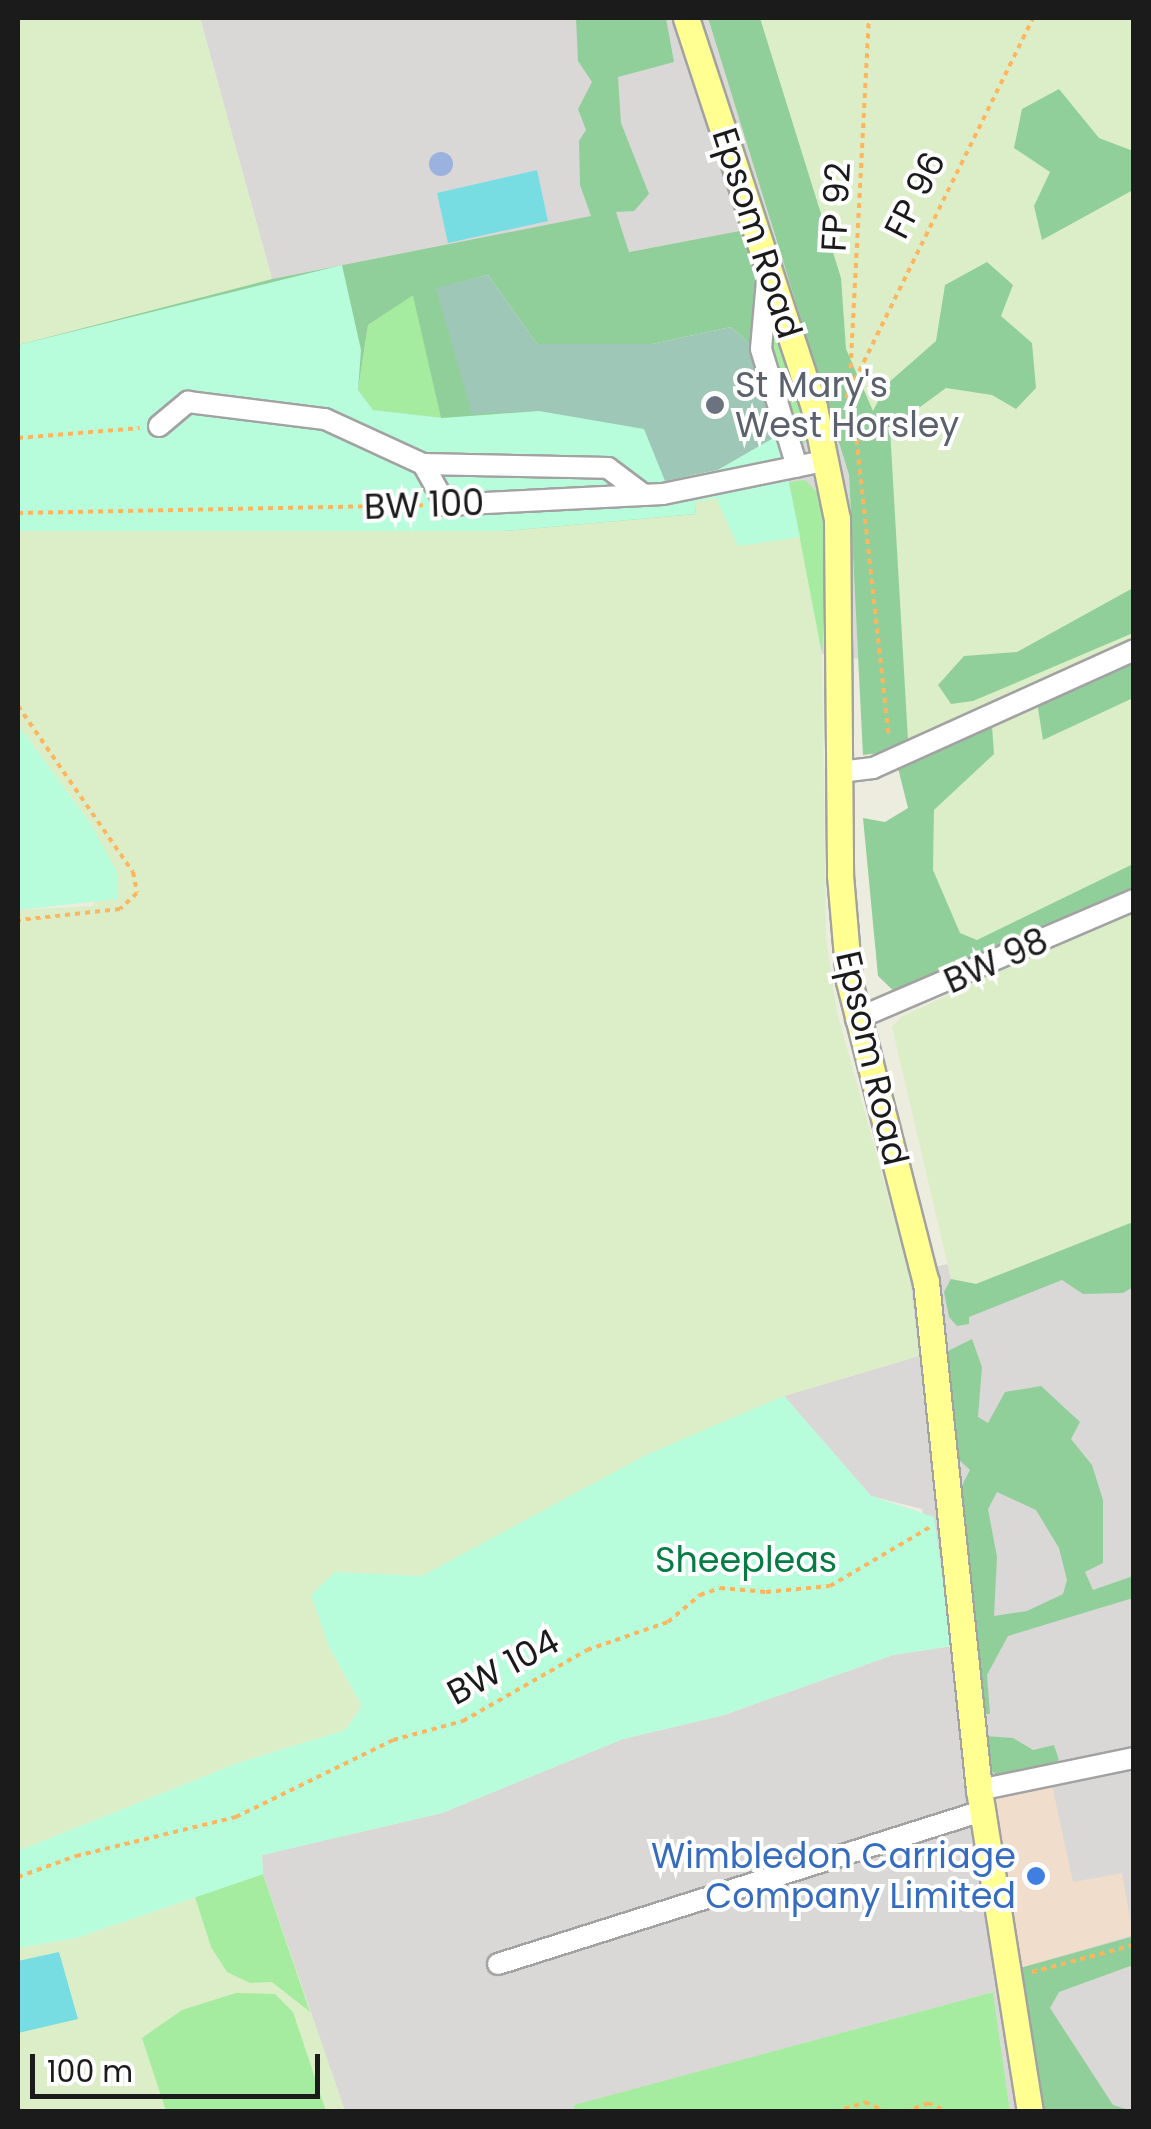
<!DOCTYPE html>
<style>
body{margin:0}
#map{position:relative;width:1151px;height:2129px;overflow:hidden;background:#eceddf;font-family:Poppins,sans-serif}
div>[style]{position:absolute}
.residential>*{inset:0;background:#d9d8d7}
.commercial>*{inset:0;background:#f0ddcc}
.farmland>*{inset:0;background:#dbeec8}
.grass>*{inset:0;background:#a5eca1}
.forest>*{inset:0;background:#91cf9a}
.cemetery>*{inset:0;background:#9fc7b7}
.park>*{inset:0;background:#b7fcdb}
.pitch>*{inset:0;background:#77dde2}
.water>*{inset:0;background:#9cb2de}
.round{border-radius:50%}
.path>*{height:4px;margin-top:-2px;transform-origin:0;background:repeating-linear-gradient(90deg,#ffb55e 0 5px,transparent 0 10px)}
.roads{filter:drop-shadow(2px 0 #a2a2a2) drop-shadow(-2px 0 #a2a2a2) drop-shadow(0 2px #a2a2a2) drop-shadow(0 -2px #a2a2a2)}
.minor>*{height:20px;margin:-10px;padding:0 10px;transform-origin:10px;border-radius:10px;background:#fff}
.major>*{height:25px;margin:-12.5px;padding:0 12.5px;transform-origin:12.5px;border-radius:12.5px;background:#ffff92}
.dots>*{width:28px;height:28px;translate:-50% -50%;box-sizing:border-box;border:5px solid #fff;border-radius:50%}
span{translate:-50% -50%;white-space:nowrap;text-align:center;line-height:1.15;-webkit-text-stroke:8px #fff;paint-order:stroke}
.street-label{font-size:35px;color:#1b1b1b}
.worship-label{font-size:35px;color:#5b616d}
.left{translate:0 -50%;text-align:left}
.park-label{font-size:35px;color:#057c43}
.shop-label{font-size:35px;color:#366cbe}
.right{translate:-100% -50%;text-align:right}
.frame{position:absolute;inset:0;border:20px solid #1b1b1b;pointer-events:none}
.scale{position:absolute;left:30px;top:2054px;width:290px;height:45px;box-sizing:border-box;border:5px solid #1b1b1b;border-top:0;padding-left:12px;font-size:30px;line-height:35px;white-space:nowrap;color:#1b1b1b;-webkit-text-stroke:8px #fff;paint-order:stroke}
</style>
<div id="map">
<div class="residential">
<i style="clip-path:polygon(200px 18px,708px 18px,849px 475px,859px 659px,822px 654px,740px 232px,628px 252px,615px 212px,272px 279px)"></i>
<i style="clip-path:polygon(1133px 1222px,1133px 2111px,1010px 2111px,993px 1992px,575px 2105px,575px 2111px,345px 2111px,263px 1874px,262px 1855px,442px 1813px,623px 1739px,724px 1715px,893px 1655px,952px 1646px,922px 1509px,871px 1496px,784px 1396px,919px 1356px,909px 1272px,948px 1264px,951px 1279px)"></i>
</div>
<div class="commercial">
<i style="clip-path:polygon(1052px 1785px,1073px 1882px,1122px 1873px,1133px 1935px,1020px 1968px,1014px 1965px,988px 1796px)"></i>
</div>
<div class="farmland">
<i style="clip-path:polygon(18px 18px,200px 18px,272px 279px,18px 345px)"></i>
<i style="clip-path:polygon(708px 18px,1133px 18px,1133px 640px,879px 753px,863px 755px,849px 475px)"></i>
<i style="clip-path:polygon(717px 498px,738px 545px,800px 537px,822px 654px,826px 939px,837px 1012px,909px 1272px,919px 1356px,784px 1396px,422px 1576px,335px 1572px,329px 1647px,362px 1706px,345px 1730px,238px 1763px,18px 1851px,18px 910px,94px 906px,92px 826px,18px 725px,18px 531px,504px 531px,695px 514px,695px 502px)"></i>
<i style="clip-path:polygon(1133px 658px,1133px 889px,977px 940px,960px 933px,933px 870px,934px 810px,992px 727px)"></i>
<i style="clip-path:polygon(1133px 909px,1133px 1222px,976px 1284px,951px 1279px,892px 1027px,901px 1017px)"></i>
<i style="clip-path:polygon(263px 1874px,345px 2111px,18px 2112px,18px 1948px,77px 1938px)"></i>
</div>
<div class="grass">
<i style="clip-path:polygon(413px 295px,442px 418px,373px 410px,358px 390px,368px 325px)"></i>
<i style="clip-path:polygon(766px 303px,809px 431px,800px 454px,764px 341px)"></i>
<i style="clip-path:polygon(805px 480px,823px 498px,828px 548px,822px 654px,789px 482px)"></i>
<i style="clip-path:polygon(263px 1874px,310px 2012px,272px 1982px,250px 1983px,227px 1972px,211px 1947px,195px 1897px)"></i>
<i style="clip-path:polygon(993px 1992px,1010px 2111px,575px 2111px,574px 2105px)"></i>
<i style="clip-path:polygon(236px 1993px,275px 1994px,293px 2012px,326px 2111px,166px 2111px,142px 2038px,182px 2010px)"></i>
</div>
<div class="forest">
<i style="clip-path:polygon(evenodd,576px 18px,666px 18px,674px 62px,618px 77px,621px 123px,649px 194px,634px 211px,616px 212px,629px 252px,740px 231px,766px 303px,753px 347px,731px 327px,652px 344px,537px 344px,488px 275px,436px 289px,692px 478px,696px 514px,504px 531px,18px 531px,18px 345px,272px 279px,591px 216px,580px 185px,579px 141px,586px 130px,578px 109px,592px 82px,578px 61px,576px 18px,412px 296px,413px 296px,441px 418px,373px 410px,358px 390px,368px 325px,412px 296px)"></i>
<i style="clip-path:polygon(708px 18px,760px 18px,841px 278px,846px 349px,873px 411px,887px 384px,936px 341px,945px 285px,987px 262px,1013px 285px,1001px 316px,1032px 343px,1036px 388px,1016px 409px,992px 395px,946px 388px,890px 429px,908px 740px,879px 753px,863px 755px,849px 475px)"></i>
<i style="clip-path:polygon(1059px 89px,1099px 138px,1133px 151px,1133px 190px,1042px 240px,1034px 206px,1050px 172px,1014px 148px,1022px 109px)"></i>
<i style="clip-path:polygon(1133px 588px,1133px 633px,973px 701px,951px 704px,938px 685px,964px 656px,1017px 652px)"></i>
<i style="clip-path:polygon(1133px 658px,1133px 698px,1043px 740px,1037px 702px)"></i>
<i style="clip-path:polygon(992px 726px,994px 754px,934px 810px,933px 870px,960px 933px,977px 940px,1133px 864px,1133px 889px,898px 995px,878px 976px,863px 818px,885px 822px,908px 808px,898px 768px)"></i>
<i style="clip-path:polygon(1133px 1222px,1133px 1287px,1123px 1293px,1083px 1294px,1062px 1280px,969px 1317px,969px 1324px,957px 1326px,949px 1317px,944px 1292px,951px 1279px,976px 1284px)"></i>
<i style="clip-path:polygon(evenodd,972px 1339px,982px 1367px,978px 1417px,988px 1423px,1005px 1392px,1041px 1386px,1080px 1422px,1071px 1439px,1092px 1465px,1103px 1500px,1103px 1563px,1085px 1572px,1093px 1590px,1133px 1576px,1133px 1598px,1008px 1636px,987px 1675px,990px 1714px,983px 1714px,956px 1497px,970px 1470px,956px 1457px,948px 1351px,972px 1339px,997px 1492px,1036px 1510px,1059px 1548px,1067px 1580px,1063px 1594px,1027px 1611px,994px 1616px,997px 1557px,988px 1509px,997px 1492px)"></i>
<i style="clip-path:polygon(985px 1736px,1013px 1738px,1033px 1750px,1054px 1745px,1059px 1760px,1045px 1771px,1001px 1779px,988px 1768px)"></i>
<i style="clip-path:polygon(1133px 1912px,1133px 1965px,1059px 1992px,1050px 2008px,1113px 2105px,1133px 2111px,1044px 2111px,1020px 1968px,1131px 1937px)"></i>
</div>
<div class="cemetery">
<i style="clip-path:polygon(488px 275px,537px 344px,652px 344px,731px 327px,753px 347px,779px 435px,718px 470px,665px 481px,539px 411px,472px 414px,436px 288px)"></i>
</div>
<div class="park">
<i style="clip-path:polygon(342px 265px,361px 350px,358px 390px,373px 410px,442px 418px,539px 411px,644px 429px,665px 481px,718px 470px,779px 435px,800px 537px,738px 546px,716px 498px,695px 502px,696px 514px,504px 531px,18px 531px,18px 345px)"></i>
<i style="clip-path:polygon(18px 725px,92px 826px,118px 874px,117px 899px,18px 910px)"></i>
<i style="clip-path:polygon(784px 1396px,871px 1496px,934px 1517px,952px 1646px,893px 1655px,724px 1715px,623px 1739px,442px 1813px,262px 1855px,263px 1874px,77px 1938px,18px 1948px,18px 1851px,238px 1763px,345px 1730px,362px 1706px,329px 1647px,311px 1595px,335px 1572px,422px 1576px,646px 1455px)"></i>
</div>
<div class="pitch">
<i style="clip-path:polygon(537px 170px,548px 221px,448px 243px,437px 193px)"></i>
<i style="clip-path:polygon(59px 1952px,78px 2019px,18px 2033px,18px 1961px)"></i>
</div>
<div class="water">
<i class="round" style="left:429px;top:152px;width:24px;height:24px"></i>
</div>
<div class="path">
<i style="left:850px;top:378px;width:361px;rotate:-87deg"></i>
<i style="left:850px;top:380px;width:360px;rotate:83.8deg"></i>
<i style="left:846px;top:398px;width:424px;rotate:-63.8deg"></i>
<i style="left:18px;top:438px;width:122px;rotate:-4.7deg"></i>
<i style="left:18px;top:513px;width:405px;rotate:-1.1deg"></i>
<i style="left:18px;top:706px;width:202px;rotate:55.3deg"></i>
<i style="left:133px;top:872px;width:21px;rotate:79deg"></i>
<i style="left:137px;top:893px;width:23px;rotate:137deg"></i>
<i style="left:120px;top:909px;width:103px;rotate:173.8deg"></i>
<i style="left:18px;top:1877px;width:62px;rotate:-19.9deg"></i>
<i style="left:76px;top:1856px;width:165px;rotate:-13.7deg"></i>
<i style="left:236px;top:1817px;width:175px;rotate:-26.1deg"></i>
<i style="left:393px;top:1740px;width:73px;rotate:-15.2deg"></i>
<i style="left:463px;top:1721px;width:143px;rotate:-29.8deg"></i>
<i style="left:587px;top:1650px;width:86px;rotate:-19.1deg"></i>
<i style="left:668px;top:1622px;width:42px;rotate:-40.2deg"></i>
<i style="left:700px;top:1595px;width:21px;rotate:-19deg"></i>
<i style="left:720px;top:1588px;width:46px;rotate:5deg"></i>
<i style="left:766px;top:1592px;width:64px;rotate:-5.4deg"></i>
<i style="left:830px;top:1586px;width:116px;rotate:-30.5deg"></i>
<i style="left:1032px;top:1972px;width:106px;rotate:-14.8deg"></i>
<i style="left:835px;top:2112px;width:32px;rotate:-18deg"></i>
<i style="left:865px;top:2102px;width:24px;rotate:24deg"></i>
<i style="left:905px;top:2112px;width:25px;rotate:-21deg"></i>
<i style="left:928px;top:2103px;width:22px;rotate:24deg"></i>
</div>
<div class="roads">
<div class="minor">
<i style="left:768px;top:269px;width:80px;rotate:95deg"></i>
<i style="left:761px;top:349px;width:123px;rotate:73deg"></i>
<i style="left:159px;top:426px;width:38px;rotate:-40deg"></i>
<i style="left:188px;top:402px;width:138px;rotate:7.1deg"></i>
<i style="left:325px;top:419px;width:108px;rotate:24.7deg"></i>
<i style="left:423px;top:464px;width:47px;rotate:60.7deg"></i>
<i style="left:446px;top:505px;width:217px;rotate:-2.9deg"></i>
<i style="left:663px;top:494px;width:168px;rotate:-11.6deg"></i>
<i style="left:423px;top:464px;width:185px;rotate:1.2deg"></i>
<i style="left:608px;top:468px;width:45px;rotate:36.9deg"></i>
<i style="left:840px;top:772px;width:33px;rotate:-7deg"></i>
<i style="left:873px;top:768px;width:286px;rotate:-24.3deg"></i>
<i style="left:856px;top:1019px;width:302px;rotate:-23.2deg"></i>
<i style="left:979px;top:1790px;width:158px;rotate:-11.7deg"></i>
<i style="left:498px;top:1964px;width:508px;rotate:-17.54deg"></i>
</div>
<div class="major">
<i style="left:686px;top:18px;width:410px;rotate:71.8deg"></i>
<i style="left:814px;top:407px;width:114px;rotate:78.4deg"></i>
<i style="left:837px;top:519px;width:356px;rotate:89.5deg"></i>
<i style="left:840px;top:875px;width:106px;rotate:85.1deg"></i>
<i style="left:849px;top:981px;width:311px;rotate:75.7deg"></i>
<i style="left:926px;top:1282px;width:511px;rotate:84.04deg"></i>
<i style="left:979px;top:1790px;width:326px;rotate:81deg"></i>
</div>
</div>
<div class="dots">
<i style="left:715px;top:405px;background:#6b7280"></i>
<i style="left:1036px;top:1876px;background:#3f7fe0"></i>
</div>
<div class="street-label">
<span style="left:915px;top:195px;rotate:-63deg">FP 96</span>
<span style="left:836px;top:207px;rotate:-87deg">FP 92</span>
<span style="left:757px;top:233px;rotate:72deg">Epsom Road</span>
<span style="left:424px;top:505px;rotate:-2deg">BW 100</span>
<span style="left:996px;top:961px;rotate:-24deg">BW 98</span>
<span style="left:872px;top:1058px;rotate:77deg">Epsom Road</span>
<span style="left:503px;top:1667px;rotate:-28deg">BW 104</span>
</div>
<div class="worship-label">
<span class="left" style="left:735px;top:405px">St Mary's<br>West Horsley</span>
</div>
<div class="park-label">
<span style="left:746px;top:1560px">Sheepleas</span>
</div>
<div class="shop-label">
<span class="right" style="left:1016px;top:1876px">Wimbledon Carriage<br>Company Limited</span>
</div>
<div class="frame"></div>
<div class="scale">100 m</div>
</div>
